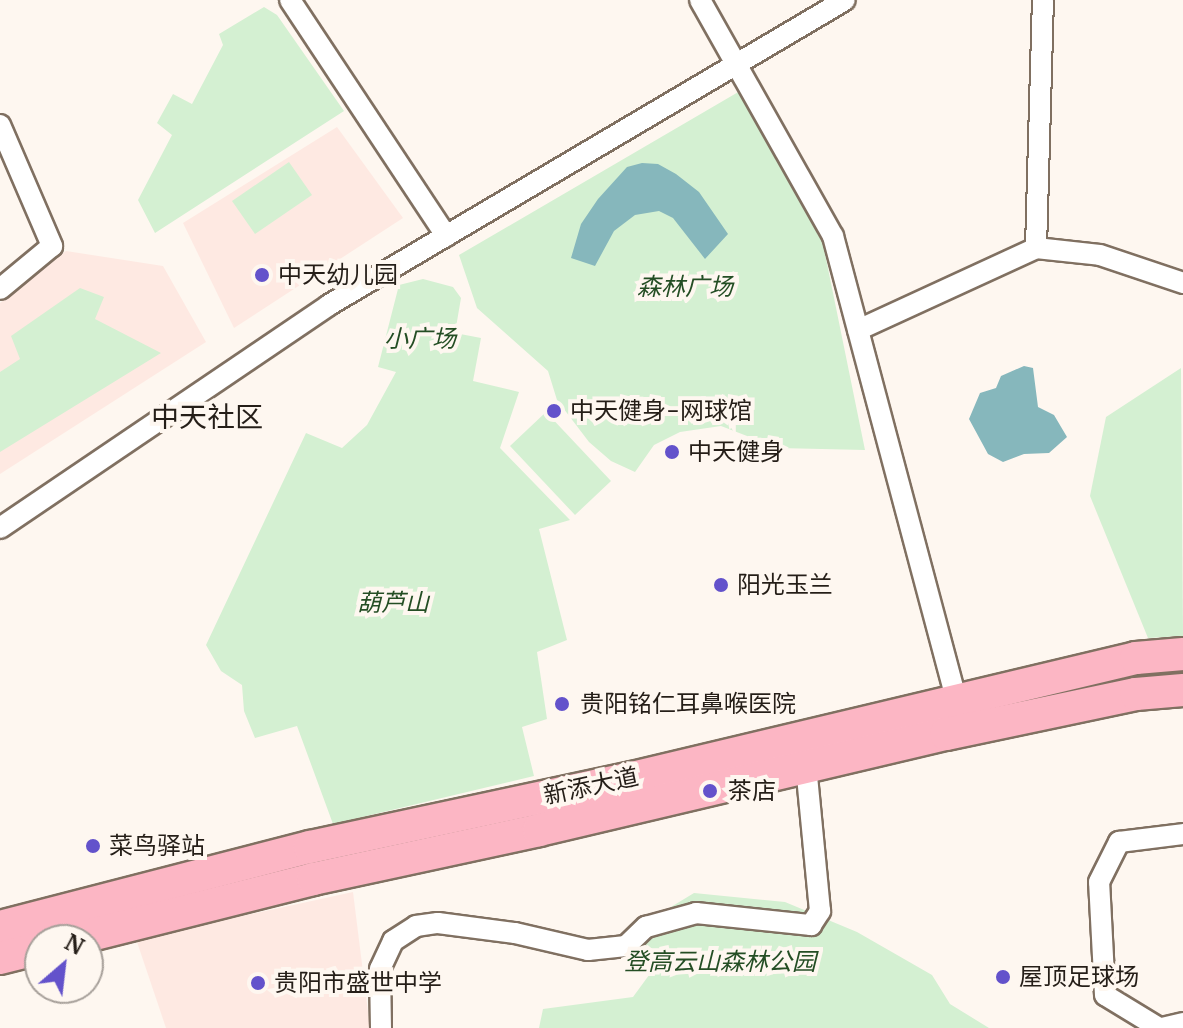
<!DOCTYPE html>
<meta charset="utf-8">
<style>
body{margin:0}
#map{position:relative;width:1183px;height:1028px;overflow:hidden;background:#fef7f0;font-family:Merriweather,"Noto Sans SC",serif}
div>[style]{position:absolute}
.education>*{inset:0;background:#fee9e2}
.green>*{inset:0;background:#d4f0d2}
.water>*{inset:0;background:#86b7bc}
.roads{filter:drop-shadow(2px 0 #807061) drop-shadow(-2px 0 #807061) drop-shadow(0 2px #807061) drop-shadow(0 -2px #807061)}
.street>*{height:20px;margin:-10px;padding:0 10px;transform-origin:10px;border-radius:10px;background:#fff}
.primary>*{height:32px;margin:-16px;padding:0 16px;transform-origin:16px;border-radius:16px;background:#fcb6c4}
.dots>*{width:22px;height:22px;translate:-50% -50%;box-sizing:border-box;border:4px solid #fef7f0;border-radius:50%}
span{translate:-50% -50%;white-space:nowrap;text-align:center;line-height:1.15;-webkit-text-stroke:8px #fef7f0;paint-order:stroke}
.poi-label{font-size:24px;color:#251e18}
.left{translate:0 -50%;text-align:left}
.park-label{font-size:24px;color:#244e24;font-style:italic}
.street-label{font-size:24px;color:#251e18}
.quarter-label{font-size:28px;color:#251e18}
.north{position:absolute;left:24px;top:924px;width:80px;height:80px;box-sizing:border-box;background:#fef7f0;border:2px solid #a7a09a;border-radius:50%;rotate:28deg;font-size:22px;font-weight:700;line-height:32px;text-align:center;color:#251e18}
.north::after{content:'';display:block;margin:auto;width:28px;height:36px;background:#6352cb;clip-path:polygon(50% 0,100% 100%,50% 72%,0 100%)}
</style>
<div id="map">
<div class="education">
<i style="clip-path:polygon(337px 127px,403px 218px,234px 328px,183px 223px)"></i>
<i style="clip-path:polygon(66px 251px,163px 266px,206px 342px,0 474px,0 303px)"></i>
<i style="clip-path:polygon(353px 892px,370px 1028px,166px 1028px,136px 939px)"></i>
</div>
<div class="green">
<i style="clip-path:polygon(264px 7px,277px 15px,344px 111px,155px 233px,138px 200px,172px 135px,157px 123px,173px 94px,192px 104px,223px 45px,219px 34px)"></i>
<i style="clip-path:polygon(740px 91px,822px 239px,865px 450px,778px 448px,721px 426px,680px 432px,654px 445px,635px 472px,611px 461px,589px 442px,557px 400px,548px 371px,477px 308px,459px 255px)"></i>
<i style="clip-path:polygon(289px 162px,312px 195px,255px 234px,232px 201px)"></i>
<i style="clip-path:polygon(423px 279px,453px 287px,461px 298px,455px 333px,481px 338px,473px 381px,519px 392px,500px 448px,570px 520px,539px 529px,567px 640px,537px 652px,547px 719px,522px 727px,534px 776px,333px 824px,297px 726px,255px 738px,244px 711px,242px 685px,221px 671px,206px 645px,306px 433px,342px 448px,367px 425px,396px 372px,378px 367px,399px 285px)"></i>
<i style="clip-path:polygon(80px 288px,104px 297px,95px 319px,161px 353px,0 452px,0 372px,20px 359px,11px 336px)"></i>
<i style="clip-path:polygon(1181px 368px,1183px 636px,1148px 638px,1090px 496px,1106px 417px)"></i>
<i style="clip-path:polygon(546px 412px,611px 481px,575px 515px,510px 446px)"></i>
<i style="clip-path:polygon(694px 893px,785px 902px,857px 932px,932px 975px,950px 1004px,989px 1028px,539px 1028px,543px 1009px,633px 997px,652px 971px,633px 930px)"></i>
</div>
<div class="water">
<i style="clip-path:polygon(642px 163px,658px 164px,676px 174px,699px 192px,728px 234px,705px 259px,673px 218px,659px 211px,635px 215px,614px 231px,595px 266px,571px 258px,581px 224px,598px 199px,627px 167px)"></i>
<i style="clip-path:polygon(1024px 366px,1033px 368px,1038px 407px,1054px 415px,1067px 437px,1049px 453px,1024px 454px,1003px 462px,988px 454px,969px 419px,980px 393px,996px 388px,1001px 376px)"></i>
</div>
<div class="roads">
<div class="street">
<i style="left:290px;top:0;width:283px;rotate:56.5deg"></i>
<i style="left:700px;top:0;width:271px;rotate:60.6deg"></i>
<i style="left:833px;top:236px;width:489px;rotate:75.1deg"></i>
<i style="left:0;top:125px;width:132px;rotate:66.7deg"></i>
<i style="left:52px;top:246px;width:67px;rotate:140.4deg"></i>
<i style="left:1036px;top:248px;width:64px;rotate:6.2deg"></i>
<i style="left:1100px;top:255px;width:88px;rotate:18.6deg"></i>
<i style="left:858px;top:330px;width:196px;rotate:-24.7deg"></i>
<i style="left:1036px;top:248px;width:248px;rotate:-88.4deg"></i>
<i style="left:0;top:528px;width:397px;rotate:-34.1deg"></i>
<i style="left:329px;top:305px;width:599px;rotate:-30.59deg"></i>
<i style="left:381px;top:1028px;width:59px;rotate:-91deg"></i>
<i style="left:380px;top:969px;width:31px;rotate:-65deg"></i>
<i style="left:393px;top:941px;width:27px;rotate:-33deg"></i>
<i style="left:416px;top:926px;width:22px;rotate:-8deg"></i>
<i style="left:438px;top:923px;width:78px;rotate:7.4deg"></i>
<i style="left:515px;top:933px;width:75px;rotate:13.1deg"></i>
<i style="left:588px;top:950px;width:38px;rotate:-6deg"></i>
<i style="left:626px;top:946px;width:28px;rotate:-44deg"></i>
<i style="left:646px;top:927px;width:52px;rotate:-15.6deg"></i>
<i style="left:696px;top:913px;width:116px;rotate:6deg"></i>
<i style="left:811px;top:925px;width:17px;rotate:-57deg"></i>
<i style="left:820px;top:911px;width:146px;rotate:-95.5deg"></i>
<i style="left:1159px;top:1028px;width:63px;rotate:-148.6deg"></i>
<i style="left:1105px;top:995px;width:113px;rotate:-93deg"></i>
<i style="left:1099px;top:882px;width:45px;rotate:-63.4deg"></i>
<i style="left:1119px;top:842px;width:64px;rotate:-7.1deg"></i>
<i style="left:1162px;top:1028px;width:22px;rotate:-13deg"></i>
</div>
<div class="primary">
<i style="left:0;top:927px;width:320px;rotate:-14.5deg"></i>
<i style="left:310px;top:847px;width:329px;rotate:-12.1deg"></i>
<i style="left:632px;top:778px;width:518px;rotate:-13.39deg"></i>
<i style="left:1136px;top:658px;width:47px;rotate:-4.9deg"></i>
<i style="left:71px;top:940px;width:250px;rotate:-14.1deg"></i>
<i style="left:313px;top:879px;width:231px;rotate:-12.2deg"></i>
<i style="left:539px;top:830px;width:418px;rotate:-13.3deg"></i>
<i style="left:946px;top:734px;width:194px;rotate:-11.9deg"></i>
<i style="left:1136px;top:694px;width:47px;rotate:-4.9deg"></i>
<i style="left:0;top:958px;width:41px;rotate:-14deg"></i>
</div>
</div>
<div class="dots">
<i style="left:262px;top:275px;background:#6352cb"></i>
<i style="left:554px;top:411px;background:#6352cb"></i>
<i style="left:672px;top:452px;background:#6352cb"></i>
<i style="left:721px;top:585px;background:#6352cb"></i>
<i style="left:562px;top:704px;background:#6352cb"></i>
<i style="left:710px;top:791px;background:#6352cb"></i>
<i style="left:93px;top:846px;background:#6352cb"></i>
<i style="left:1003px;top:977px;background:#6352cb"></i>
<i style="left:258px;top:983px;background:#6352cb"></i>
</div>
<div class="poi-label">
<span class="left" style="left:278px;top:275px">中天幼儿园</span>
<span class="left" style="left:570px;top:411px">中天健身-网球馆</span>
<span class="left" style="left:688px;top:452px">中天健身</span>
<span class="left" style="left:737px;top:585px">阳光玉兰</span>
<span class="left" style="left:580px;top:704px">贵阳铭仁耳鼻喉医院</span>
<span class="left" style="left:728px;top:791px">茶店</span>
<span class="left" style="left:109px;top:846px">菜鸟驿站</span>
<span class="left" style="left:1019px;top:977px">屋顶足球场</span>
<span class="left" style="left:274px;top:983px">贵阳市盛世中学</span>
</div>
<div class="park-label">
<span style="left:685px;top:287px">森林广场</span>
<span style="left:420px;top:339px">小广场</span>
<span style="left:393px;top:603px">葫芦山</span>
<span style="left:720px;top:962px">登高云山森林公园</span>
</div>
<div class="street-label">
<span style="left:591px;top:786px;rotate:-12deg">新添大道</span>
</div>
<div class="quarter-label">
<span style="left:207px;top:417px">中天社区</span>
</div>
<div class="north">N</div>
</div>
